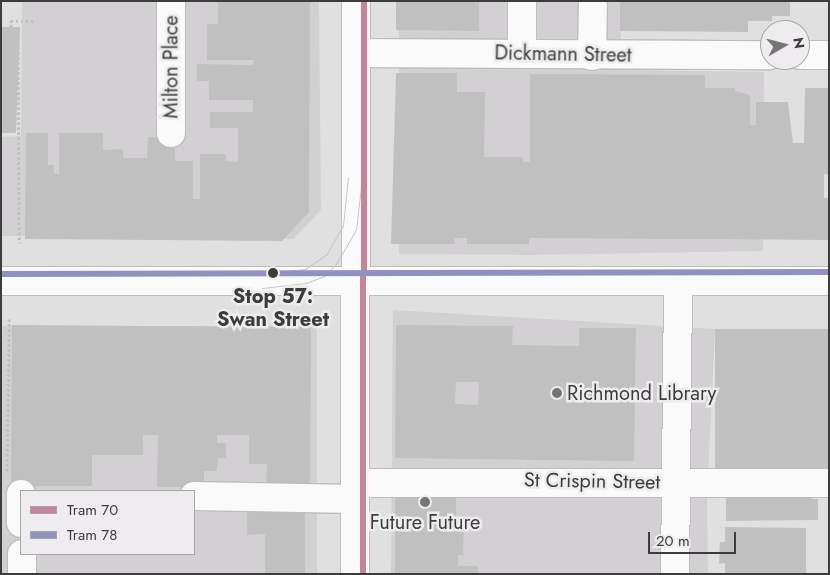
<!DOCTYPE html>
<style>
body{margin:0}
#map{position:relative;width:830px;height:575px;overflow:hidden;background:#e0e0e0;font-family:Jost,sans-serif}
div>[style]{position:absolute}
.built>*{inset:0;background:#d3d0d3}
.building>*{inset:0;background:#c0c0c0}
.path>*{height:3px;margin-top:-1.5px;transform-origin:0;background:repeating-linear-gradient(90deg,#c1c0c1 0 2.5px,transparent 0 5px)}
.roads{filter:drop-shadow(1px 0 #bebdbe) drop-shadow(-1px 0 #bebdbe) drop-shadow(0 1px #bebdbe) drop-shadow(0 -1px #bebdbe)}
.minor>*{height:28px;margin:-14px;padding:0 14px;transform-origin:14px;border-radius:14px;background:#fafafa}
.major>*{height:28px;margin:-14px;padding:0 14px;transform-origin:14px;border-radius:14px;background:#fafafa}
.tram>*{height:1px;margin:-0.5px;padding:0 0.5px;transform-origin:0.5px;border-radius:0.5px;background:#c7c7c7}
.tram-1>*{height:6px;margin:-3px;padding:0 3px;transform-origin:3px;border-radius:3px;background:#c7839c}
.tram-2>*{height:6px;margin:-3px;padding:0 3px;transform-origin:3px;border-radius:3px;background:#9191bf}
.dots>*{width:14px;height:14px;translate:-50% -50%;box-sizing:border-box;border:2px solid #eeecee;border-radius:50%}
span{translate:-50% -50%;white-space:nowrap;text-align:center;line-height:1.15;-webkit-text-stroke:5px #eeecee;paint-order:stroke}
.street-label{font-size:20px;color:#3d3c3d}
.stop-label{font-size:20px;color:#3d3c3d;font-weight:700}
.poi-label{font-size:20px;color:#3d3c3d}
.left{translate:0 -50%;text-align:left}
.frame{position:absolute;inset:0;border:2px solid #3d3c3d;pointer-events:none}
.legend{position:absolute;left:20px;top:490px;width:175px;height:65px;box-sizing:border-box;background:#eeecee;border:1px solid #a7a6a7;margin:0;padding:6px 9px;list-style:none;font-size:15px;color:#3d3c3d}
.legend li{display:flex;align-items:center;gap:10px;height:25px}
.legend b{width:25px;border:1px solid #a7a6a7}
.north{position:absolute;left:760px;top:20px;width:50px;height:50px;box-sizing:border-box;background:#eeecee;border:1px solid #a7a6a7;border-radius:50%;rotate:82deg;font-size:14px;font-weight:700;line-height:20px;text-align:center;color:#3d3c3d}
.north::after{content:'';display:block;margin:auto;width:18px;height:22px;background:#767576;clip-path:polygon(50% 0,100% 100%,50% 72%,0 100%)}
.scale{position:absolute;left:648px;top:532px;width:88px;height:22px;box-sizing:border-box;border:2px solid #3d3c3d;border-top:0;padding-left:6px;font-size:15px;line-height:18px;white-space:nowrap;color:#3d3c3d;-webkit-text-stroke:4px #eeecee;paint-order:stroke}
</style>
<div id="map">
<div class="built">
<i style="clip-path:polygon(22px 1px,319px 1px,321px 210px,293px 239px,1px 236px,1px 137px,21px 136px)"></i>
<i style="clip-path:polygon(399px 1px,621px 1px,621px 70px,764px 72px,763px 251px,529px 255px,399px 254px)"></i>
<i style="clip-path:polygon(393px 310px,715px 329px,707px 495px,708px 574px,391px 574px)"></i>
<i style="clip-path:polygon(evenodd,1px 326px,317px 326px,317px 574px,1px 574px,1px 326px,21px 491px,194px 491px,194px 554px,21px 554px,21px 491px)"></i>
</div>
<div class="building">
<i style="clip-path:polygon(218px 1px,310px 1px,309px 212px,282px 241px,25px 239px,26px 133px,48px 133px,48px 165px,54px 165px,54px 174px,59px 174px,59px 133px,103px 133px,103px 150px,123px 149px,123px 158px,147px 158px,148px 137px,175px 138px,175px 161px,193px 161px,193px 199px,200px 199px,200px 154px,226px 154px,226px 161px,238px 162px,238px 128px,210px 128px,210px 112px,253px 112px,253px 100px,209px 100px,209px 81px,197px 81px,197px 64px,253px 65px,254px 60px,207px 60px,207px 24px,218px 24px)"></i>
<i style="clip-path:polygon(396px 1px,479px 1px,479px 31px,396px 30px)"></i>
<i style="clip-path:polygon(620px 1px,790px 1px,790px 16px,772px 16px,772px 21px,748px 21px,748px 32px,620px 31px)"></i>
<i style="clip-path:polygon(1px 27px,20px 27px,16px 133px,1px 133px)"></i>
<i style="clip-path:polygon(396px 73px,457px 73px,457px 92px,485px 92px,484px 157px,523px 157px,523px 162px,530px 162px,530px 74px,705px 75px,705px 88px,735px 88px,735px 91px,750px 95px,750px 125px,756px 125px,756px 102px,788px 102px,793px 143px,804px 143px,805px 88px,829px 88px,829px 175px,824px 174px,824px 198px,829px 198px,829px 240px,529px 238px,529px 244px,467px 244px,467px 238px,454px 238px,455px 244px,391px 244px)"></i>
<i style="clip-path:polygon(12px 325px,311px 327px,310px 487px,266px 487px,267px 464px,249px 464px,249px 435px,217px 435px,217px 443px,226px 443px,226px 458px,218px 458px,217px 471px,204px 471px,204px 487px,157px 487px,158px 435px,143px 435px,143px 455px,92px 455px,92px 486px,11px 486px)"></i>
<i style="clip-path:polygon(evenodd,396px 325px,513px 326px,512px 345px,579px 346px,579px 328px,636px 328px,634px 461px,395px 458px,396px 325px,456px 382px,479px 382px,478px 405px,455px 404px,456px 382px)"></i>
<i style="clip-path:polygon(715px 329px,829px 329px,829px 470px,715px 470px)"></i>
<i style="clip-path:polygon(395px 484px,456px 485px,456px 518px,464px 518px,463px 555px,458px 555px,458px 566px,478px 566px,478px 574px,395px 574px)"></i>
<i style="clip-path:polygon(811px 486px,812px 499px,818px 499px,818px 520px,726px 521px,726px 492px)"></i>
<i style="clip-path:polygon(247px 503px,305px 503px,305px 574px,265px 574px,265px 534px,247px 535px)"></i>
<i style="clip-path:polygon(725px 527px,806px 528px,806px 574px,725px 574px,725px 563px,719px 564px,720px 542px,725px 542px)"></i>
</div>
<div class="path">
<i style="left:1px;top:37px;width:17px"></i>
<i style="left:18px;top:37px;width:206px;rotate:89.7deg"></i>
<i style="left:11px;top:37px;width:16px;rotate:-90deg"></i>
<i style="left:11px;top:21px;width:23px"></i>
<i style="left:7px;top:471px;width:152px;rotate:-89.2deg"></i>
</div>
<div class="roads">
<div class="minor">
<i style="left:356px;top:53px;width:414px;rotate:0.3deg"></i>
<i style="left:522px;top:54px;width:53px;rotate:-90deg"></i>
<i style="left:800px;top:55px;width:29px"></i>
<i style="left:592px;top:56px;width:55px;rotate:-89deg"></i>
<i style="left:171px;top:133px;width:132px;rotate:-90deg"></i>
<i style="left:355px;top:483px;width:474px"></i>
<i style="left:21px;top:494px;width:29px;rotate:90deg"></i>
<i style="left:194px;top:496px;width:161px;rotate:1.1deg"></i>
<i style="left:22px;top:554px;width:20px;rotate:90deg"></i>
<i style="left:675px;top:574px;width:293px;rotate:-89.4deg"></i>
</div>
<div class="major">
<i style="left:1px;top:281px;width:828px"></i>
<i style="left:355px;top:574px;width:573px;rotate:-89.9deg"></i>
</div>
</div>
<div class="tram">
<i style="left:262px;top:274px;width:43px;rotate:-6.6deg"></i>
<i style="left:305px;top:269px;width:25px;rotate:-34deg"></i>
<i style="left:326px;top:255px;width:34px;rotate:-60deg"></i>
<i style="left:343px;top:226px;width:49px;rotate:-84.2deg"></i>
<i style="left:262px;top:288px;width:44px;rotate:-6.5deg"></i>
<i style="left:306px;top:283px;width:19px;rotate:-21deg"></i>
<i style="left:324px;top:276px;width:17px;rotate:-45deg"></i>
<i style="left:336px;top:264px;width:39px;rotate:-60deg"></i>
<i style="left:356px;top:230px;width:53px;rotate:-83.5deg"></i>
</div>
<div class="tram-1">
<i style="left:363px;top:574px;width:573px;rotate:-89.9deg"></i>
</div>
<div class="tram-2">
<i style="left:1px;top:274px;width:828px;rotate:-0.14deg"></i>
</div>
<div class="dots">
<i style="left:273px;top:273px;background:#3d3c3d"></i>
<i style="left:557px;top:393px;background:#767576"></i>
<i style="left:425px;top:502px;background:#767576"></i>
</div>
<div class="street-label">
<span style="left:563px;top:54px;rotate:1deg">Dickmann Street</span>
<span style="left:171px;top:67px;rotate:-90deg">Milton Place</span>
<span style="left:592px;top:481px;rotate:1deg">St Crispin Street</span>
</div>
<div class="stop-label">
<span style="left:273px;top:308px">Stop 57:<br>Swan Street</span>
</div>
<div class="poi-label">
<span class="left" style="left:567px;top:393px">Richmond Library</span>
<span style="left:425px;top:522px">Future Future</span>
</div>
<div class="frame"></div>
<ul class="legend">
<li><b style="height:6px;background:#c7839c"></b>Tram 70</li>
<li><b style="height:6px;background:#9191bf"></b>Tram 78</li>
</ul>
<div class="north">N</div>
<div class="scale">20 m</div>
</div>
